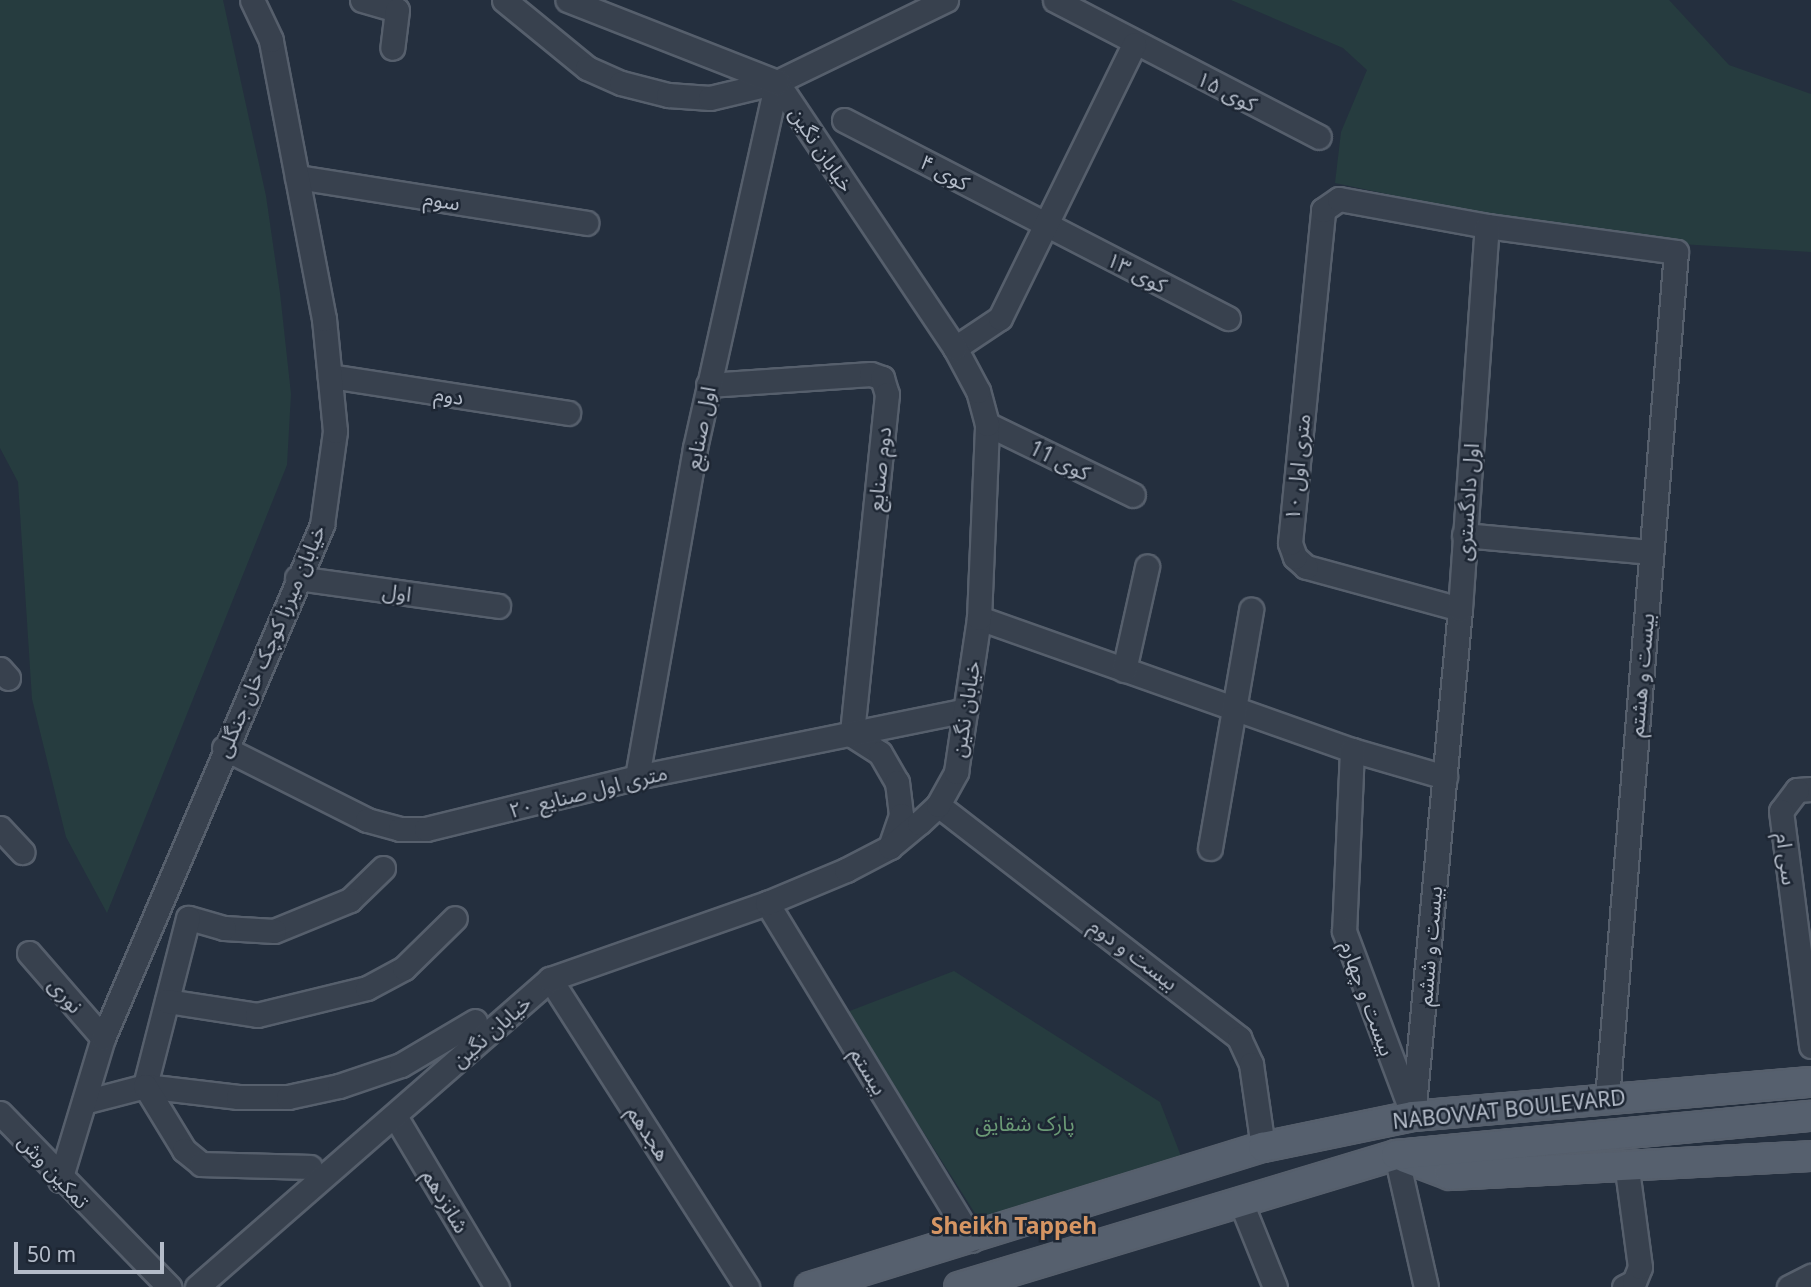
<!DOCTYPE html>
<meta charset="utf-8">
<style>
body{margin:0}
#map{position:relative;width:1811px;height:1287px;overflow:hidden;background:#242f3e;font-family:"Noto Sans","Noto Sans Arabic",sans-serif}
div>[style]{position:absolute}
.green>*{inset:0;background:#263c3f}
.roads{filter:drop-shadow(2px 0 #565f6c) drop-shadow(-2px 0 #565f6c) drop-shadow(0 2px #565f6c) drop-shadow(0 -2px #565f6c)}
.minor>*{height:23px;margin:-11.5px;padding:0 11.5px;transform-origin:11.5px;border-radius:11.5px;background:#38414e}
.major>*{height:28px;margin:-14px;padding:0 14px;transform-origin:14px;border-radius:14px;background:#56606e}
span{translate:-50% -50%;white-space:nowrap;text-align:center;line-height:1.15;-webkit-text-stroke:5px #1d2633;paint-order:stroke}
.street-label{font-size:21px;color:#b4bcc9}
.park-label{font-size:21px;color:#6b9a76}
.neighbourhood-label{font-size:23px;color:#d59563;font-weight:700}
.scale{position:absolute;left:14px;top:1242px;width:150px;height:32px;box-sizing:border-box;border:4px solid #b4bcc9;border-top:0;padding-left:9px;font-size:21px;line-height:24px;white-space:nowrap;color:#b4bcc9;-webkit-text-stroke:5px #1d2633;paint-order:stroke}
</style>
<div id="map">
<div class="green">
<i style="clip-path:polygon(0 0,223px 0,266px 196px,280px 293px,291px 394px,287px 465px,107px 913px,66px 837px,32px 699px,18px 482px,0 448px)"></i>
<i style="clip-path:polygon(1231px 0,1669px 0,1729px 65px,1811px 94px,1811px 252px,1680px 244px,1458px 209px,1335px 183px,1341px 132px,1367px 70px,1343px 48px)"></i>
<i style="clip-path:polygon(954px 971px,1160px 1102px,1186px 1169px,985px 1229px,847px 1012px)"></i>
</div>
<div class="roads">
<div class="minor">
<i style="left:362px;top:0;width:36px;rotate:16deg"></i>
<i style="left:397px;top:10px;width:38px;rotate:97deg"></i>
<i style="left:504px;top:0;width:107px;rotate:39.3deg"></i>
<i style="left:587px;top:68px;width:37px;rotate:24deg"></i>
<i style="left:621px;top:83px;width:49px;rotate:14.3deg"></i>
<i style="left:668px;top:95px;width:42px;rotate:4.1deg"></i>
<i style="left:710px;top:98px;width:69px;rotate:-13.4deg"></i>
<i style="left:777px;top:82px;width:188px;rotate:-25.9deg"></i>
<i style="left:1055px;top:0;width:297px;rotate:27.4deg"></i>
<i style="left:844px;top:120px;width:432px;rotate:27.3deg"></i>
<i style="left:297px;top:177px;width:293px;rotate:9deg"></i>
<i style="left:955px;top:348px;width:54px;rotate:-33.7deg"></i>
<i style="left:1000px;top:318px;width:305px;rotate:-63.9deg"></i>
<i style="left:330px;top:376px;width:241px;rotate:8.8deg"></i>
<i style="left:708px;top:385px;width:163px;rotate:-3.9deg"></i>
<i style="left:871px;top:374px;width:12px;rotate:20deg"></i>
<i style="left:882px;top:378px;width:17px;rotate:73deg"></i>
<i style="left:887px;top:394px;width:343px;rotate:95.9deg"></i>
<i style="left:852px;top:735px;width:33px;rotate:33deg"></i>
<i style="left:880px;top:753px;width:34px;rotate:60deg"></i>
<i style="left:897px;top:782px;width:33px;rotate:83deg"></i>
<i style="left:901px;top:815px;width:34px;rotate:109deg"></i>
<i style="left:987px;top:424px;width:162px;rotate:25.9deg"></i>
<i style="left:1464px;top:535px;width:188px;rotate:5.2deg"></i>
<i style="left:297px;top:578px;width:203px;rotate:7.9deg"></i>
<i style="left:1460px;top:609px;width:160px;rotate:-164.7deg"></i>
<i style="left:1306px;top:567px;width:15px;rotate:-138deg"></i>
<i style="left:1295px;top:557px;width:15px;rotate:-110deg"></i>
<i style="left:1290px;top:543px;width:335px;rotate:-84.3deg"></i>
<i style="left:1323px;top:210px;width:19px;rotate:-35deg"></i>
<i style="left:1339px;top:199px;width:150px;rotate:10.3deg"></i>
<i style="left:1487px;top:226px;width:191px;rotate:7.8deg"></i>
<i style="left:1676px;top:252px;width:850px;rotate:94.66deg"></i>
<i style="left:979px;top:618px;width:396px;rotate:19.5deg"></i>
<i style="left:1352px;top:750px;width:97px;rotate:16.2deg"></i>
<i style="left:0;top:669px;width:12px;rotate:48deg"></i>
<i style="left:1124px;top:670px;width:106px;rotate:-77.4deg"></i>
<i style="left:224px;top:748px;width:160px;rotate:26.7deg"></i>
<i style="left:367px;top:820px;width:34px;rotate:15deg"></i>
<i style="left:400px;top:829px;width:26px"></i>
<i style="left:426px;top:829px;width:217px;rotate:-13.8deg"></i>
<i style="left:637px;top:777px;width:335px;rotate:-11.5deg"></i>
<i style="left:1352px;top:750px;width:181px;rotate:92.5deg"></i>
<i style="left:1344px;top:931px;width:194px;rotate:69.5deg"></i>
<i style="left:637px;top:777px;width:334px;rotate:-80deg"></i>
<i style="left:695px;top:448px;width:375px;rotate:-77.4deg"></i>
<i style="left:1811px;top:789px;width:14px;rotate:176deg"></i>
<i style="left:1797px;top:790px;width:26px;rotate:127deg"></i>
<i style="left:1781px;top:811px;width:237px;rotate:82.7deg"></i>
<i style="left:938px;top:805px;width:381px;rotate:37.7deg"></i>
<i style="left:1239px;top:1038px;width:29px;rotate:65deg"></i>
<i style="left:1251px;top:1064px;width:84px;rotate:81.8deg"></i>
<i style="left:0;top:828px;width:33px;rotate:47deg"></i>
<i style="left:1210px;top:848px;width:242px;rotate:-80.2deg"></i>
<i style="left:383px;top:868px;width:46px;rotate:135.9deg"></i>
<i style="left:350px;top:900px;width:82px;rotate:157.8deg"></i>
<i style="left:274px;top:931px;width:50px;rotate:-176.6deg"></i>
<i style="left:224px;top:928px;width:37px;rotate:-164deg"></i>
<i style="left:188px;top:918px;width:173px;rotate:104.4deg"></i>
<i style="left:145px;top:1086px;width:94px;rotate:6.7deg"></i>
<i style="left:238px;top:1097px;width:50px"></i>
<i style="left:288px;top:1097px;width:52px;rotate:-12.2deg"></i>
<i style="left:339px;top:1086px;width:65px;rotate:-18.7deg"></i>
<i style="left:401px;top:1065px;width:86px;rotate:-30.7deg"></i>
<i style="left:767px;top:903px;width:394px;rotate:58.7deg"></i>
<i style="left:29px;top:953px;width:113px;rotate:49deg"></i>
<i style="left:550px;top:979px;width:366px;rotate:57.4deg"></i>
<i style="left:167px;top:1001px;width:91px;rotate:8.8deg"></i>
<i style="left:257px;top:1015px;width:113px;rotate:-13.8deg"></i>
<i style="left:367px;top:988px;width:42px;rotate:-28.4deg"></i>
<i style="left:404px;top:968px;width:71px;rotate:-44.4deg"></i>
<i style="left:84px;top:1102px;width:63px;rotate:-14.7deg"></i>
<i style="left:145px;top:1086px;width:75px;rotate:58.6deg"></i>
<i style="left:184px;top:1150px;width:22px;rotate:39deg"></i>
<i style="left:201px;top:1164px;width:109px;rotate:1.6deg"></i>
<i style="left:0;top:1113px;width:243px;rotate:45.8deg"></i>
<i style="left:395px;top:1116px;width:199px;rotate:59.2deg"></i>
<i style="left:1413px;top:1116px;width:509px;rotate:-84.7deg"></i>
<i style="left:1460px;top:609px;width:384px;rotate:-86deg"></i>
<i style="left:1396px;top:1155px;width:135px;rotate:77.2deg"></i>
<i style="left:60px;top:1180px;width:148px;rotate:-73.2deg"></i>
<i style="left:103px;top:1038px;width:558px;rotate:-66.88deg"></i>
<i style="left:322px;top:525px;width:95px;rotate:-82.1deg"></i>
<i style="left:335px;top:431px;width:113px;rotate:-95.6deg"></i>
<i style="left:324px;top:319px;width:284px;rotate:-100.8deg"></i>
<i style="left:271px;top:40px;width:44px;rotate:-115.4deg"></i>
<i style="left:1240px;top:1200px;width:94px;rotate:68.1deg"></i>
<i style="left:197px;top:1287px;width:468px;rotate:-41.1deg"></i>
<i style="left:550px;top:979px;width:230px;rotate:-19.3deg"></i>
<i style="left:767px;top:903px;width:86px;rotate:-22.7deg"></i>
<i style="left:846px;top:870px;width:50px;rotate:-27.6deg"></i>
<i style="left:890px;top:847px;width:38px;rotate:-40deg"></i>
<i style="left:919px;top:823px;width:26px;rotate:-43deg"></i>
<i style="left:938px;top:805px;width:38px;rotate:-61deg"></i>
<i style="left:956px;top:772px;width:156px;rotate:-81.5deg"></i>
<i style="left:979px;top:618px;width:194px;rotate:-87.6deg"></i>
<i style="left:987px;top:424px;width:34px;rotate:-105deg"></i>
<i style="left:978px;top:391px;width:49px;rotate:-118.1deg"></i>
<i style="left:955px;top:348px;width:320px;rotate:-123.8deg"></i>
<i style="left:777px;top:82px;width:225px;rotate:-158.6deg"></i>
<i style="left:1624px;top:1287px;width:11px;rotate:-27deg"></i>
<i style="left:1634px;top:1282px;width:16px;rotate:-68deg"></i>
<i style="left:1640px;top:1267px;width:99px;rotate:-97.6deg"></i>
<i style="left:1789px;top:1287px;width:25px;rotate:-27deg"></i>
</div>
<div class="major">
<i style="left:1405px;top:1158px;width:48px;rotate:20.7deg"></i>
<i style="left:1450px;top:1175px;width:361px;rotate:-3deg"></i>
<i style="left:810px;top:1287px;width:474px;rotate:-17.2deg"></i>
<i style="left:1263px;top:1147px;width:153px;rotate:-11.7deg"></i>
<i style="left:1413px;top:1116px;width:399px;rotate:-4.9deg"></i>
<i style="left:959px;top:1287px;width:457px;rotate:-16.8deg"></i>
<i style="left:1396px;top:1155px;width:417px;rotate:-5.4deg"></i>
</div>
</div>
<div class="street-label">
<span style="left:1227px;top:91px;rotate:27deg">کوی ۱۵</span>
<span style="left:822px;top:149px;rotate:56deg">خیابان نگین</span>
<span style="left:945px;top:172px;rotate:28deg">کوی ۴</span>
<span style="left:442px;top:200px;rotate:9deg">سوم</span>
<span style="left:1137px;top:272px;rotate:27deg">کوی ۱۳</span>
<span style="left:449px;top:395px;rotate:9deg">دوم</span>
<span style="left:700px;top:428px;rotate:-79deg">اول صنایع</span>
<span style="left:1060px;top:460px;rotate:26deg">کوی 11</span>
<span style="left:1297px;top:467px;rotate:-84deg">۱۰ متری اول</span>
<span style="left:879px;top:469px;rotate:-84deg">دوم صنایع</span>
<span style="left:1467px;top:502px;rotate:-86deg">اول دادگستری</span>
<span style="left:397px;top:592px;rotate:8deg">اول</span>
<span style="left:270px;top:641px;rotate:-67deg">خیابان میرزا کوچک خان جنگلی</span>
<span style="left:1641px;top:675px;rotate:-85deg">بیست و هشتم</span>
<span style="left:965px;top:709px;rotate:-81deg">خیابان نگین</span>
<span style="left:588px;top:791px;rotate:-14deg">۲۰ متری اول صنایع</span>
<span style="left:1787px;top:859px;rotate:83deg">سی ام</span>
<span style="left:1429px;top:946px;rotate:-85deg">بیست و ششم</span>
<span style="left:1134px;top:954px;rotate:37deg">بیست و دوم</span>
<span style="left:66px;top:995px;rotate:49deg">نوری</span>
<span style="left:1368px;top:998px;rotate:70deg">بیست و چهارم</span>
<span style="left:491px;top:1031px;rotate:-41deg">خیابان نگین</span>
<span style="left:869px;top:1071px;rotate:59deg">بیستم</span>
<span style="left:1509px;top:1109px;rotate:-6deg">NABOVVAT BOULEVARD</span>
<span style="left:649px;top:1133px;rotate:57deg">هجدهم</span>
<span style="left:54px;top:1171px;rotate:47deg">تمکین وش</span>
<span style="left:446px;top:1201px;rotate:59deg">شانزدهم</span>
</div>
<div class="park-label">
<span style="left:1025px;top:1123px">پارک شقایق</span>
</div>
<div class="neighbourhood-label">
<span style="left:1014px;top:1225px">Sheikh Tappeh</span>
</div>
<div class="scale">50 m</div>
</div>
